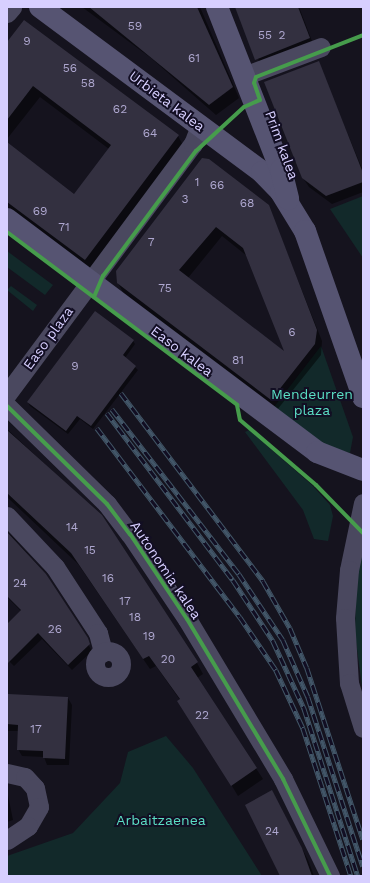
<!DOCTYPE html>
<style>
body{margin:0}
#map{position:relative;width:370px;height:883px;overflow:hidden;background:#15131e;font-family:"Work Sans",sans-serif}
div>[style]{position:absolute}
.green>*{inset:0;background:#12292a}
.shadow>*{inset:0;background:#0007}
.building>*{inset:0;background:#333040}
.street>*{height:19px;margin:-9.5px;padding:0 9.5px;transform-origin:9.5px;border-radius:9.5px;background:#4a485f}
.street>.ring{margin:-9.5px;padding:0;box-sizing:content-box;background:none;border:19px solid #4a485f;border-radius:50%}
.secondary>*{height:22px;margin:-11px;padding:0 11px;transform-origin:11px;border-radius:11px;background:#565472}
.rail>*{height:4.5px;margin-top:-2.25px;transform-origin:0;background:repeating-linear-gradient(90deg,#120e23 0 9px,#425668 0 18px);box-sizing:border-box;border-block:1px solid #425668}
.cycleway>*{height:4px;margin:-2px;padding:0 2px;transform-origin:2px;border-radius:2px;background:#469c4c}
span{translate:-50% -50%;white-space:nowrap;text-align:center;line-height:1.15;-webkit-text-stroke:4px #120e23;paint-order:stroke}
.number-label{font-size:12px;color:#aea7cf}
.number-label span{-webkit-text-stroke-width:0}
.street-label{font-size:14px;color:#d7cfff}
.park-label{font-size:14px;color:#5bdfc5}
.frame{position:absolute;inset:0;border:8px solid #d7cfff;pointer-events:none}
</style>
<div id="map">
<div class="green">
<i style="clip-path:polygon(363px 196px,363px 258px,330px 209px)"></i>
<i style="clip-path:polygon(7px 251px,53px 285px,45px 295px,7px 267px)"></i>
<i style="clip-path:polygon(11px 286px,37px 305px,33px 311px,7px 290px)"></i>
<i style="clip-path:polygon(321px 346px,353px 437px,350px 453px,326px 446px,274px 407px)"></i>
<i style="clip-path:polygon(249px 430px,312px 485px,330px 505px,333px 516px,328px 541px,314px 539px,303px 510px,245px 432px)"></i>
<i style="clip-path:polygon(363px 538px,363px 694px,355px 634px,356px 586px)"></i>
<i style="clip-path:polygon(166px 736px,193px 768px,262px 876px,7px 876px,7px 856px,73px 833px,120px 783px,128px 752px)"></i>
</div>
<div class="shadow">
<i style="clip-path:polygon(82px 7px,200px 7px,239px 98px,216px 115px,151px 58px)"></i>
<i style="clip-path:polygon(236px 7px,299px 7px,315px 49px,263px 70px)"></i>
<i style="clip-path:polygon(7px 43px,178px 136px,184px 147px,91px 270px,7px 207px,7px 143px,74px 195px,109px 149px,40px 97px,7px 139px)"></i>
<i style="clip-path:polygon(318px 62px,363px 171px,363px 192px,332px 204px,309px 187px,303px 178px)"></i>
<i style="clip-path:polygon(evenodd,202px 159px,268px 205px,322px 341px,321px 355px,277px 410px,124px 294px,118px 283px,202px 159px,222px 236px,247px 256px,287px 354px,188px 278px,222px 236px)"></i>
<i style="clip-path:polygon(133px 341px,135px 344px,125px 358px,138px 370px,93px 429px,80px 419px,68px 434px,30px 406px,28px 402px)"></i>
<i style="clip-path:polygon(7px 429px,101px 516px,197px 663px,203px 674px,197px 678px,263px 779px,238px 796px,180px 700px,156px 666px,150px 669px,78px 564px,7px 497px)"></i>
<i style="clip-path:polygon(7px 531px,46px 574px,92px 651px,72px 670px,42px 639px,14px 666px,7px 659px,7px 625px,21px 611px,7px 597px)"></i>
<i style="clip-path:polygon(68px 698px,72px 705px,69px 765px,47px 765px,44px 757px,22px 756px,18px 749px,19px 731px,7px 731px,7px 710px)"></i>
<i style="clip-path:polygon(7px 790px,13px 820px,7px 822px)"></i>
<i style="clip-path:polygon(278px 802px,308px 860px,314px 876px,281px 876px)"></i>
</div>
<div class="building">
<i style="clip-path:polygon(89px 7px,197px 7px,233px 87px,209px 105px)"></i>
<i style="clip-path:polygon(235px 7px,298px 7px,310px 38px,255px 60px)"></i>
<i style="clip-path:polygon(24px 20px,179px 135px,85px 260px,7px 202px,7px 142px,74px 194px,111px 145px,33px 86px,7px 120px,7px 42px)"></i>
<i style="clip-path:polygon(319px 61px,363px 173px,363px 182px,326px 196px,302px 178px,264px 82px)"></i>
<i style="clip-path:polygon(evenodd,202px 158px,209px 159px,269px 205px,317px 330px,315px 344px,271px 400px,117px 283px,116px 271px,202px 158px,216px 227px,243px 248px,284px 351px,179px 270px,216px 227px)"></i>
<i style="clip-path:polygon(95px 311px,134px 340px,123px 355px,136px 366px,91px 426px,77px 416px,66px 431px,27px 402px)"></i>
<i style="clip-path:polygon(7px 430px,102px 515px,198px 662px,191px 667px,257px 768px,231px 786px,177px 701px,180px 699px,149px 656px,143px 659px,71px 553px,7px 493px)"></i>
<i style="clip-path:polygon(7px 532px,46px 574px,88px 638px,90px 644px,68px 665px,38px 633px,7px 664px,7px 624px,21px 610px,7px 596px)"></i>
<i style="clip-path:polygon(8px 694px,68px 697px,65px 759px,43px 758px,43px 751px,17px 750px,18px 725px,7px 724px)"></i>
<i style="clip-path:polygon(272px 790px,302px 848px,312px 876px,280px 876px,245px 805px)"></i>
</div>
<div class="street">
<i style="left:7px;top:13px;width:8px;rotate:-50deg"></i>
<i style="left:244px;top:76px;width:82px;rotate:-20.6deg"></i>
<i style="left:7px;top:394px;width:312px;rotate:-53.4deg"></i>
<i style="left:193px;top:144px;width:19px;rotate:-69deg"></i>
<i style="left:7px;top:406px;width:140px;rotate:44.4deg"></i>
<i style="left:107px;top:504px;width:38px;rotate:53deg"></i>
<i style="left:130px;top:534px;width:102px;rotate:56.2deg"></i>
<i style="left:187px;top:619px;width:187px;rotate:59deg"></i>
<i style="left:283px;top:779px;width:108px;rotate:64.1deg"></i>
<i style="left:363px;top:503px;width:68px;rotate:101.8deg"></i>
<i style="left:349px;top:570px;width:48px;rotate:94.8deg"></i>
<i style="left:345px;top:618px;width:65px;rotate:86.5deg"></i>
<i style="left:349px;top:683px;width:47px;rotate:72.7deg"></i>
<i style="left:7px;top:516px;width:70px;rotate:46.7deg"></i>
<i style="left:55px;top:567px;width:79px;rotate:56.9deg"></i>
<i style="left:98px;top:633px;width:20px;rotate:75deg"></i>
<i class="ring" style="left:95px;top:651px;width:7px;height:7px"></i>
<i style="left:7px;top:773px;width:18px;rotate:13deg"></i>
<i style="left:25px;top:777px;width:15px;rotate:48deg"></i>
<i style="left:35px;top:788px;width:19px;rotate:78deg"></i>
<i style="left:39px;top:807px;width:22px;rotate:120deg"></i>
<i style="left:28px;top:826px;width:25px;rotate:146deg"></i>
</div>
<div class="secondary">
<i style="left:40px;top:7px;width:277px;rotate:36.6deg"></i>
<i style="left:262px;top:172px;width:28px;rotate:46deg"></i>
<i style="left:281px;top:192px;width:46px;rotate:58.4deg"></i>
<i style="left:305px;top:231px;width:176px;rotate:70.7deg"></i>
<i style="left:217px;top:7px;width:175px;rotate:68.6deg"></i>
<i style="left:281px;top:170px;width:30px;rotate:76deg"></i>
<i style="left:7px;top:219px;width:388px;rotate:36.9deg"></i>
<i style="left:317px;top:452px;width:49px;rotate:21.4deg"></i>
</div>
<div class="rail">
<i style="left:121px;top:393px;width:236px;rotate:52.9deg"></i>
<i style="left:263px;top:581px;width:54px;rotate:60.1deg"></i>
<i style="left:290px;top:628px;width:43px;rotate:67deg"></i>
<i style="left:307px;top:668px;width:180px;rotate:71.9deg"></i>
<i style="left:112px;top:409px;width:208px;rotate:52.4deg"></i>
<i style="left:239px;top:574px;width:79px;rotate:56.3deg"></i>
<i style="left:283px;top:640px;width:62px;rotate:66.3deg"></i>
<i style="left:308px;top:697px;width:178px;rotate:72deg"></i>
<i style="left:107px;top:413px;width:209px;rotate:53deg"></i>
<i style="left:233px;top:580px;width:73px;rotate:56.7deg"></i>
<i style="left:273px;top:641px;width:74px;rotate:65.2deg"></i>
<i style="left:304px;top:708px;width:176px;rotate:72.2deg"></i>
<i style="left:97px;top:428px;width:237px;rotate:52.9deg"></i>
<i style="left:240px;top:617px;width:64px;rotate:55.8deg"></i>
<i style="left:276px;top:670px;width:64px;rotate:65deg"></i>
<i style="left:303px;top:728px;width:156px;rotate:72deg"></i>
</div>
<div class="cycleway">
<i style="left:7px;top:232px;width:288px;rotate:36.9deg"></i>
<i style="left:237px;top:405px;width:15px;rotate:79deg"></i>
<i style="left:240px;top:420px;width:100px;rotate:40.5deg"></i>
<i style="left:316px;top:485px;width:67px;rotate:45.6deg"></i>
<i style="left:94px;top:297px;width:23px;rotate:-67deg"></i>
<i style="left:103px;top:276px;width:156px;rotate:-53.4deg"></i>
<i style="left:196px;top:151px;width:65px;rotate:-42.5deg"></i>
<i style="left:244px;top:107px;width:17px;rotate:-24deg"></i>
<i style="left:260px;top:100px;width:18px;rotate:-109deg"></i>
<i style="left:254px;top:83px;width:6px;rotate:-72deg"></i>
<i style="left:256px;top:77px;width:115px;rotate:-21.4deg"></i>
<i style="left:7px;top:406px;width:140px;rotate:44.4deg"></i>
<i style="left:107px;top:504px;width:38px;rotate:53deg"></i>
<i style="left:130px;top:534px;width:102px;rotate:56.2deg"></i>
<i style="left:187px;top:619px;width:187px;rotate:59deg"></i>
<i style="left:283px;top:779px;width:108px;rotate:64.1deg"></i>
</div>
<div class="number-label">
<span style="left:135px;top:27px">59</span>
<span style="left:265px;top:36px">55</span>
<span style="left:282px;top:36px">2</span>
<span style="left:27px;top:42px">9</span>
<span style="left:194px;top:59px">61</span>
<span style="left:70px;top:69px">56</span>
<span style="left:88px;top:84px">58</span>
<span style="left:120px;top:110px">62</span>
<span style="left:150px;top:134px">64</span>
<span style="left:197px;top:183px">1</span>
<span style="left:217px;top:186px">66</span>
<span style="left:185px;top:200px">3</span>
<span style="left:247px;top:204px">68</span>
<span style="left:40px;top:212px">69</span>
<span style="left:64px;top:228px">71</span>
<span style="left:151px;top:243px">7</span>
<span style="left:165px;top:289px">75</span>
<span style="left:292px;top:333px">6</span>
<span style="left:238px;top:361px">81</span>
<span style="left:75px;top:367px">9</span>
<span style="left:72px;top:528px">14</span>
<span style="left:90px;top:551px">15</span>
<span style="left:108px;top:579px">16</span>
<span style="left:20px;top:584px">24</span>
<span style="left:125px;top:602px">17</span>
<span style="left:135px;top:618px">18</span>
<span style="left:55px;top:630px">26</span>
<span style="left:149px;top:637px">19</span>
<span style="left:168px;top:660px">20</span>
<span style="left:202px;top:716px">22</span>
<span style="left:36px;top:730px">17</span>
<span style="left:272px;top:832px">24</span>
</div>
<div class="street-label">
<span style="left:167px;top:101px;rotate:37deg">Urbieta kalea</span>
<span style="left:282px;top:145px;rotate:70deg">Prim kalea</span>
<span style="left:48px;top:338px;rotate:-54deg">Easo plaza</span>
<span style="left:182px;top:351px;rotate:37deg">Easo kalea</span>
<span style="left:166px;top:570px;rotate:56deg">Autonomia kalea</span>
</div>
<div class="park-label">
<span style="left:312px;top:402px">Mendeurren<br>plaza</span>
<span style="left:161px;top:820px">Arbaitzaenea</span>
</div>
<div class="frame"></div>
</div>
